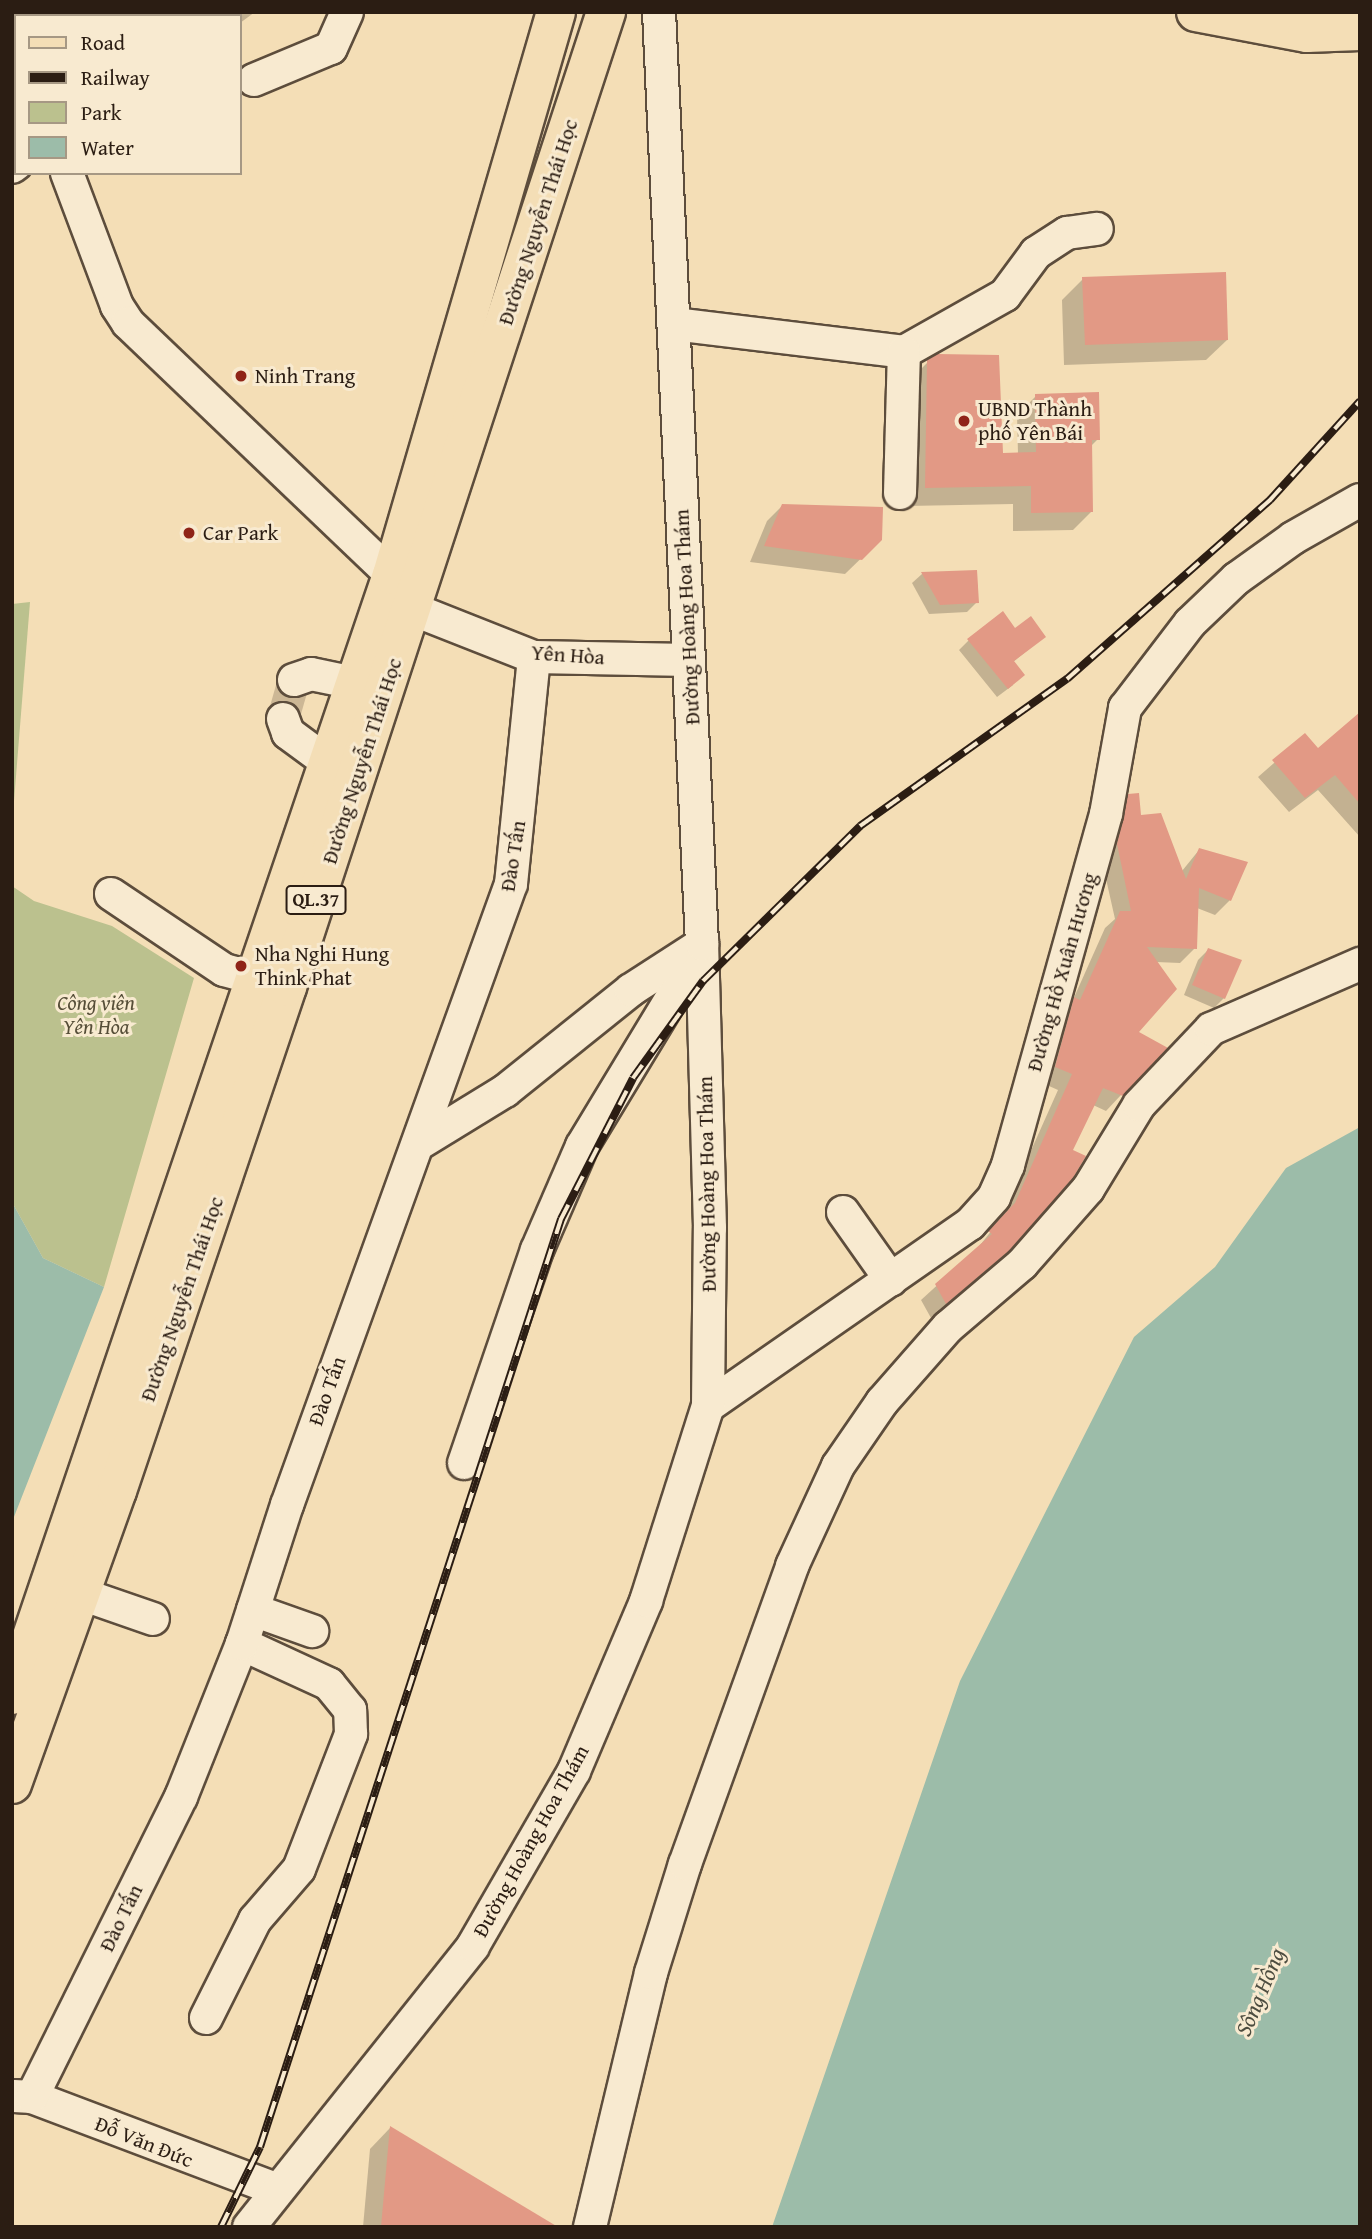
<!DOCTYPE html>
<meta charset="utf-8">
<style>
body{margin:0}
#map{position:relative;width:1372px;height:2239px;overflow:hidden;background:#f4deb6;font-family:"Gentium Book Plus",serif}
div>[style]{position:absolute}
.green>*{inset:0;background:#bbc18e}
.water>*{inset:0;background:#9cbca9}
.shadow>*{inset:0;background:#0003}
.building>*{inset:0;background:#e29985}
.minor-tunnel>*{height:32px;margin-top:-16px;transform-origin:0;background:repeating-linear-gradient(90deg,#ccb795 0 32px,transparent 0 48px)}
.roads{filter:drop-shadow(2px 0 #5d4d3c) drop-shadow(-2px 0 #5d4d3c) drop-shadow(0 2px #5d4d3c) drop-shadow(0 -2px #5d4d3c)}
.minor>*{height:32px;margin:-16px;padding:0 16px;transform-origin:16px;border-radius:16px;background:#f8ead0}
.major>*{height:38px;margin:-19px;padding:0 19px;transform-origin:19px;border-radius:19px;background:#f4deb6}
.rail>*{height:8px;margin-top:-4px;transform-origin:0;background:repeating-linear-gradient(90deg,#f8ead0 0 16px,#2b1d13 0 32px);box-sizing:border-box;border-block:2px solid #2b1d13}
.dots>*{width:19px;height:19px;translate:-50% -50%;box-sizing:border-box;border:4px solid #f8ead0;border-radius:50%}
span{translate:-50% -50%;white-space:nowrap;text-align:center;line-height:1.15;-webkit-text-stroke:6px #f8ead0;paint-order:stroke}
.shield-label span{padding:2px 5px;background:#f8ead0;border:2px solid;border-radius:5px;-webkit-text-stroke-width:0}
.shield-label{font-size:19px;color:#2b1d13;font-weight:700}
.street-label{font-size:21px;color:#2b1d13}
.poi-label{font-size:21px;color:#2b1d13}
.left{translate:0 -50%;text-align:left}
.park-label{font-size:21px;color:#564e38;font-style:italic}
.water-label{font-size:23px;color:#4d4d40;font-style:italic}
.frame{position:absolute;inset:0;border:14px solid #2b1d13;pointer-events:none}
.legend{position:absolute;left:14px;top:14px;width:228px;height:161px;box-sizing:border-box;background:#f8ead0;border:2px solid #a69884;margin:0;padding:9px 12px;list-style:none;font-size:21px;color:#2b1d13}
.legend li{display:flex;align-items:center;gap:14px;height:35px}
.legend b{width:35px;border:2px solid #a69884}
</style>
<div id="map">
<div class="green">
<i style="clip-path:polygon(30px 602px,12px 826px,12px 604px)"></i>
<i style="clip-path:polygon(12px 886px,34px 901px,112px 926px,194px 978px,104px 1287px,43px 1258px,12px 1202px)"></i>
</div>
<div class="water">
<i style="clip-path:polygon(1360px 1127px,1360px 2227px,772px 2227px,960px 1681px,1134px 1337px,1215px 1267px,1286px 1168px)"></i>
<i style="clip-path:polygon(12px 1202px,43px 1258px,104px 1287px,12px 1522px)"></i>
</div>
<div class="shadow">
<i style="clip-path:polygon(206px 12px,255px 12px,240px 23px,240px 16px)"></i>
<i style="clip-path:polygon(1083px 279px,1227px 340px,1206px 360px,1064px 365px,1062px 300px)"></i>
<i style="clip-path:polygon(928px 362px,1002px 454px,1018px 454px,1017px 415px,1036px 396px,1098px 439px,1090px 447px,1092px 511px,1073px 530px,1013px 531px,1013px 504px,907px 506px,909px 381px)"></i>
<i style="clip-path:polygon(783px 505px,880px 540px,845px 574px,750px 562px,767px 521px)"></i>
<i style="clip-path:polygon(976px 571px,977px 602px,967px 612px,929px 614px,912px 583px,922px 574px)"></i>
<i style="clip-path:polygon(1015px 630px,1044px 637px,1013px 662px,1013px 685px,997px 697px,959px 650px,969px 640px)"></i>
<i style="clip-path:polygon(1360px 717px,1360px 837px,1318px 790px,1289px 812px,1258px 777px,1305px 736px,1318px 750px)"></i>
<i style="clip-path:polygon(1129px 795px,1139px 817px,1182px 871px,1199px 850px,1230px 900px,1215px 915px,1197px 908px,1195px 948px,1180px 963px,1156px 962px,1121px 1095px,1106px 1111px,1093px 1105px,1008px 1250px,931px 1318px,921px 1300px,977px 1249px,1000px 1220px,1058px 1090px,1040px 1082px,1060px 1014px,1072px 1002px,1105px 928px,1115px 919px,1102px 861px,1114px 811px)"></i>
<i style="clip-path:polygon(1208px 950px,1224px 998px,1214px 1008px,1184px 995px,1198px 960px)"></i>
<i style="clip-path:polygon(390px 2128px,555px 2227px,363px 2227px,370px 2149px)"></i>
</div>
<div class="building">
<i style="clip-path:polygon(1226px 272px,1228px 340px,1085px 345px,1082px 277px)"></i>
<i style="clip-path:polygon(937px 354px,999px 355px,1003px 453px,1036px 452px,1035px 394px,1099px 392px,1100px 440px,1092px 440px,1093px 512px,1031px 513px,1031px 486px,925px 488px,927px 360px)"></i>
<i style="clip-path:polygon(782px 504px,883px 507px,882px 540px,862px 560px,764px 546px)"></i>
<i style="clip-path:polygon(977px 570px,979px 603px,940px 605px,921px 572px)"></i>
<i style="clip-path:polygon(1003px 611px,1015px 628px,1031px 616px,1046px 637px,1014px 661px,1025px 675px,1008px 689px,967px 639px)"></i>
<i style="clip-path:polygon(1360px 712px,1360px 804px,1335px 775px,1305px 798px,1272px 760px,1305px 733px,1318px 748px)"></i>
<i style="clip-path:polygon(1139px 793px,1141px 815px,1161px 813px,1186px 879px,1199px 848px,1248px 862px,1231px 901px,1199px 888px,1197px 949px,1147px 947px,1177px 989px,1139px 1032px,1168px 1048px,1123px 1096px,1103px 1088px,1073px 1150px,1086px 1156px,1073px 1178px,1009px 1251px,946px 1304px,935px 1284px,992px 1234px,988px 1231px,1015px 1203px,1072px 1074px,1055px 1067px,1074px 997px,1080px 1000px,1120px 911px,1131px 911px,1117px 844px,1128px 794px)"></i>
<i style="clip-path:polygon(1208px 948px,1242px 960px,1225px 999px,1192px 985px)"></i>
<i style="clip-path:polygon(390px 2126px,558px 2227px,381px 2227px)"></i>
</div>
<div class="minor-tunnel">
<i style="left:283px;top:719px;width:41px;rotate:-74.2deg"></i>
</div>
<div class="roads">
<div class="minor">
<i style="left:12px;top:68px;width:6px;rotate:51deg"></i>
<i style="left:254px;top:80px;width:83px;rotate:-22.6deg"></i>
<i style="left:331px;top:48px;width:39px;rotate:-66deg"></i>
<i style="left:12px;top:167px;width:5px;rotate:-37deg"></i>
<i style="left:67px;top:173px;width:142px;rotate:69.4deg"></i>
<i style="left:117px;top:306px;width:20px;rotate:57deg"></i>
<i style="left:128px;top:323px;width:365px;rotate:43.7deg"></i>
<i style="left:674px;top:324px;width:232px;rotate:6.9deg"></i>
<i style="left:904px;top:352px;width:116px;rotate:-29.4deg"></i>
<i style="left:1005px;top:295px;width:52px;rotate:-53.6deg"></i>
<i style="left:1036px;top:253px;width:37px;rotate:-33deg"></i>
<i style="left:1067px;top:233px;width:30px;rotate:-8deg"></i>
<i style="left:900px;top:493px;width:141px;rotate:-88.4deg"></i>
<i style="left:412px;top:609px;width:131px;rotate:21.5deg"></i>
<i style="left:534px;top:657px;width:155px;rotate:1.1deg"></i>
<i style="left:294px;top:680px;width:18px;rotate:-19deg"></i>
<i style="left:311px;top:674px;width:45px;rotate:11.6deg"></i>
<i style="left:283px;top:719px;width:15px;rotate:70deg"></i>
<i style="left:288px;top:733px;width:52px;rotate:36.4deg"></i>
<i style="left:111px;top:894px;width:136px;rotate:33.9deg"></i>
<i style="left:224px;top:970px;width:55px;rotate:14.8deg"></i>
<i style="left:420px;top:1143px;width:100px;rotate:-31.5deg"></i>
<i style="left:505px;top:1091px;width:161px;rotate:-38.7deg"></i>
<i style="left:631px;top:990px;width:85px;rotate:-32.9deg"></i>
<i style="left:843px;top:1212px;width:83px;rotate:54.8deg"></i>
<i style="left:708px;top:1406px;width:319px;rotate:-34.8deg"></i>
<i style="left:970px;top:1224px;width:36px;rotate:-48deg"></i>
<i style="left:994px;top:1197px;width:35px;rotate:-66deg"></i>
<i style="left:1008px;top:1165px;width:364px;rotate:-74.4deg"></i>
<i style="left:1106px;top:814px;width:108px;rotate:-79.8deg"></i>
<i style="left:1125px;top:708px;width:107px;rotate:-52.6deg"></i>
<i style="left:1190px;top:623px;width:64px;rotate:-43.7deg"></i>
<i style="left:1236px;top:579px;width:70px;rotate:-35.7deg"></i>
<i style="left:1293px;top:538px;width:77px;rotate:-29.6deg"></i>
<i style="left:464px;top:1463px;width:225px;rotate:-71.1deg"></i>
<i style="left:537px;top:1250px;width:113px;rotate:-66.6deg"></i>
<i style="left:582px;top:1146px;width:175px;rotate:-58.8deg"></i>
<i style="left:673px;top:996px;width:42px;rotate:-44deg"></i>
<i style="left:81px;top:1594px;width:76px;rotate:19.1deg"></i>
<i style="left:253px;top:1610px;width:63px;rotate:19.6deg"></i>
<i style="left:206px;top:2018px;width:110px;rotate:-63.4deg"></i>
<i style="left:255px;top:1920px;width:67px;rotate:-49.2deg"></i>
<i style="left:299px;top:1869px;width:145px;rotate:-68.9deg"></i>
<i style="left:351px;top:1734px;width:24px;rotate:-92deg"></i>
<i style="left:350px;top:1710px;width:33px;rotate:-129deg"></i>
<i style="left:329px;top:1684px;width:96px;rotate:-155.3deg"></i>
<i style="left:14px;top:2096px;width:18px;rotate:3deg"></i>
<i style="left:32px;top:2097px;width:261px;rotate:20.7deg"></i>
<i style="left:32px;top:2097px;width:335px;rotate:-63.6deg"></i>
<i style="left:181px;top:1797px;width:165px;rotate:-68.3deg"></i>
<i style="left:242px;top:1644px;width:146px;rotate:-72.1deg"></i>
<i style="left:287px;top:1505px;width:660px;rotate:-70.17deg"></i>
<i style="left:511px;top:884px;width:228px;rotate:-84.2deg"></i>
<i style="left:249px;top:2227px;width:359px;rotate:-51.4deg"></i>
<i style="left:473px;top:1946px;width:202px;rotate:-60deg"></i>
<i style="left:574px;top:1771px;width:185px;rotate:-67deg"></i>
<i style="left:646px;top:1601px;width:205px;rotate:-72.4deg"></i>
<i style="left:708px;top:1406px;width:178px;rotate:-89.4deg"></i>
<i style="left:710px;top:1228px;width:284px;rotate:-91.6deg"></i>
<i style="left:702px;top:944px;width:933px;rotate:-92.64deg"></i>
<i style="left:590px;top:2227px;width:261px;rotate:-76.5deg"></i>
<i style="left:651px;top:1973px;width:114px;rotate:-72.7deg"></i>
<i style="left:685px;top:1864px;width:317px;rotate:-70.2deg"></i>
<i style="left:792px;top:1566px;width:110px;rotate:-65.3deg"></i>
<i style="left:838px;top:1466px;width:78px;rotate:-55.5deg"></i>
<i style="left:882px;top:1402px;width:100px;rotate:-48.7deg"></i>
<i style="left:948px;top:1327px;width:97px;rotate:-40.4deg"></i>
<i style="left:1022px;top:1264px;width:100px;rotate:-48.7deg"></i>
<i style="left:1088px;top:1189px;width:98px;rotate:-58.7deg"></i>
<i style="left:1139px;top:1105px;width:105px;rotate:-46.5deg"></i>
<i style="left:1211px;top:1029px;width:163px;rotate:-23.6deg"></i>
</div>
<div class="major">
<i style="left:1196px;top:12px;width:113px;rotate:10.7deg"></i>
<i style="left:1307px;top:33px;width:53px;rotate:-2.2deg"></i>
<i style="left:12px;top:1695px;width:1183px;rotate:-71.26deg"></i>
<i style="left:392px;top:575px;width:586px;rotate:-73.76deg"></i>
<i style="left:12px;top:1784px;width:311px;rotate:-70.3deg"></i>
<i style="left:117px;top:1491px;width:532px;rotate:-71.36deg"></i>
<i style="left:287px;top:987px;width:1026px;rotate:-71.88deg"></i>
</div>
</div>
<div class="rail">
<i style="left:221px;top:2227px;width:89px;rotate:-64deg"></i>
<i style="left:260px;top:2147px;width:976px;rotate:-72.03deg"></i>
<i style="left:561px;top:1219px;width:158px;rotate:-62.9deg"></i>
<i style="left:633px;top:1078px;width:120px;rotate:-54.2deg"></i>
<i style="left:703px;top:981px;width:221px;rotate:-44.6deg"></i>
<i style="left:860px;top:826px;width:254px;rotate:-35.4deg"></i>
<i style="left:1067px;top:679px;width:271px;rotate:-41.4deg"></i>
<i style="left:1270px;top:500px;width:134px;rotate:-47.7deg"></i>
</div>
<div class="dots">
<i style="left:241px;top:376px;background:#8f2418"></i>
<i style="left:964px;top:421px;background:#8f2418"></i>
<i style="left:189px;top:533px;background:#8f2418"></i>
<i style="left:241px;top:966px;background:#8f2418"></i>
</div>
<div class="shield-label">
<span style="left:316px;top:900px">QL.37</span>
</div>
<div class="street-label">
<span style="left:538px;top:222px;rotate:-72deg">Đường Nguyễn Thái Học</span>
<span style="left:687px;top:617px;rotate:-93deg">Đường Hoàng Hoa Thám</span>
<span style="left:568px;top:655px;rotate:4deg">Yên Hòa</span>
<span style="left:362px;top:761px;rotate:-72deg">Đường Nguyễn Thái Học</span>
<span style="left:513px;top:856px;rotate:-81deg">Đào Tấn</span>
<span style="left:1062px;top:972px;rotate:-74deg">Đường Hồ Xuân Hương</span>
<span style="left:707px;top:1184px;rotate:-91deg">Đường Hoàng Hoa Thám</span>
<span style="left:182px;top:1299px;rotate:-71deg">Đường Nguyễn Thái Học</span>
<span style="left:327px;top:1391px;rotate:-70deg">Đào Tấn</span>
<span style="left:531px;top:1841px;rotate:-61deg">Đường Hoàng Hoa Thám</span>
<span style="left:121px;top:1918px;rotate:-64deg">Đào Tấn</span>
<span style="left:144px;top:2142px;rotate:22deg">Đỗ Văn Đức</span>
</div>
<div class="poi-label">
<span class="left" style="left:255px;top:376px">Ninh Trang</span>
<span class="left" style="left:978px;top:421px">UBND Thành<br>phố Yên Bái</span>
<span class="left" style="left:203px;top:533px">Car Park</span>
<span class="left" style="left:255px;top:966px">Nha Nghi Hung<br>Think Phat</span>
</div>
<div class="park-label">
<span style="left:96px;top:1015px">Công viên<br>Yên Hòa</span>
</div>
<div class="water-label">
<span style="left:1260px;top:1992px;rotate:-67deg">Sông Hồng</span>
</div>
<div class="frame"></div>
<ul class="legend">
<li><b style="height:9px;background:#f4deb6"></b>Road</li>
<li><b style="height:9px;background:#2b1d13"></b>Railway</li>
<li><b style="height:19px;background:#bbc18e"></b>Park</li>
<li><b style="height:19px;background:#9cbca9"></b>Water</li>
</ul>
</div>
